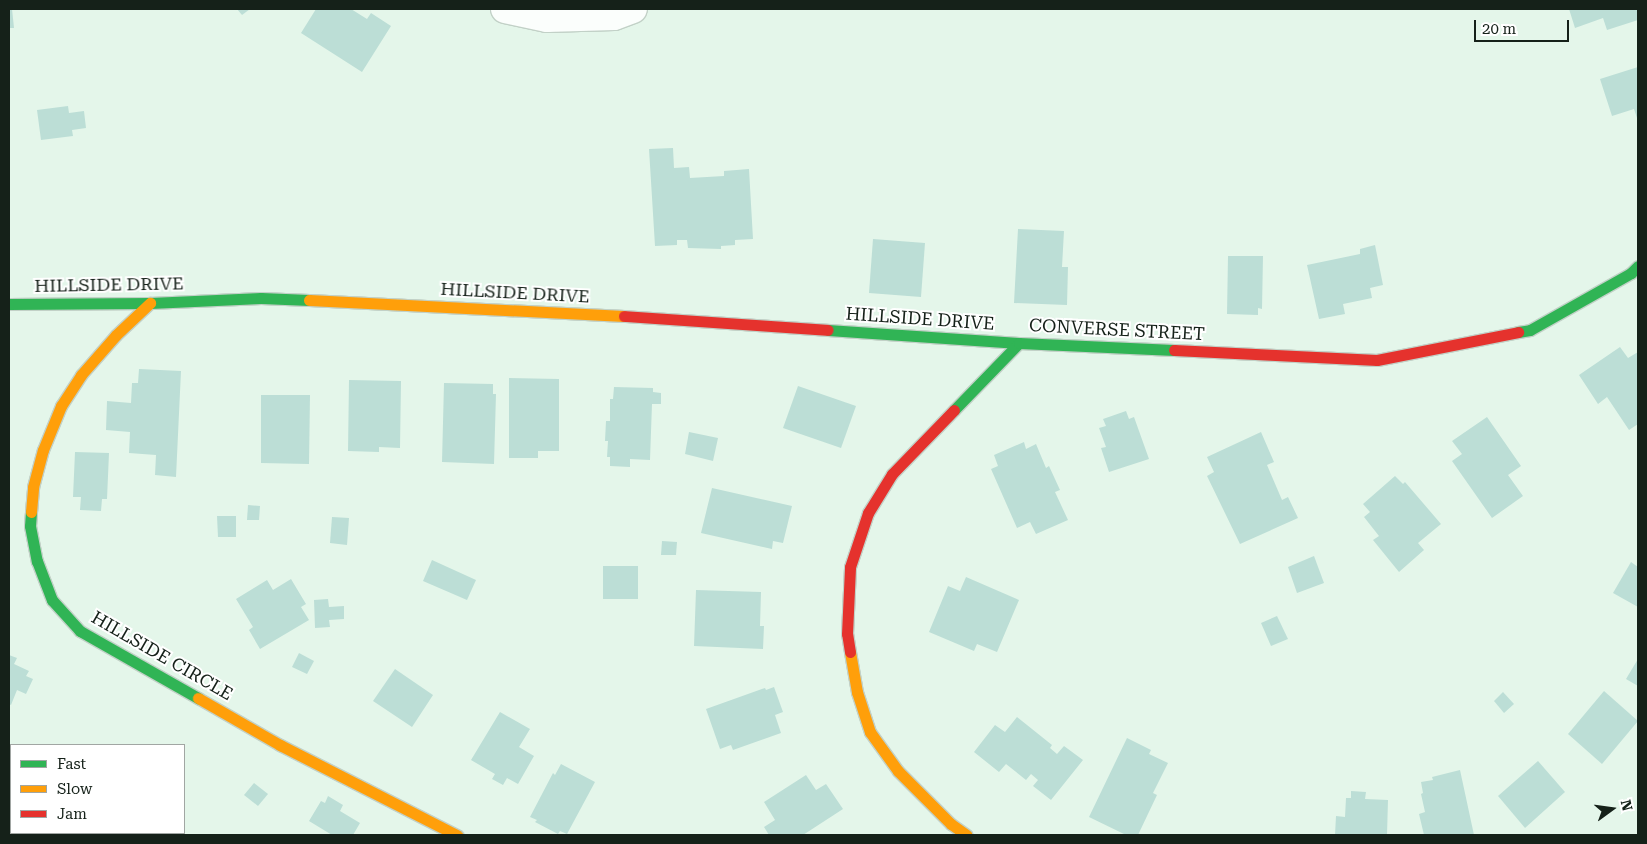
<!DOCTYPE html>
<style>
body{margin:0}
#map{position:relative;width:1647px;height:844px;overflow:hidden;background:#e4f6ea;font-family:"Roboto Serif",serif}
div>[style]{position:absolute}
.stream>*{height:10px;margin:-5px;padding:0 5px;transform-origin:5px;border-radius:5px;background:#b9edf7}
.building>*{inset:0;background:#bcded6}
.roads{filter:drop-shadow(1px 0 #c2d1c7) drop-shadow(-1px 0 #c2d1c7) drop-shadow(0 1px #c2d1c7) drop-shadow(0 -1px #c2d1c7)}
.street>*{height:28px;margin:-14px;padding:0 14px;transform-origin:14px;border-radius:14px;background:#fbfefc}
.fast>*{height:11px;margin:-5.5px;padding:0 5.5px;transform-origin:5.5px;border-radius:5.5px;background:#30b455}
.slow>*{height:11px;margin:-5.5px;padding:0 5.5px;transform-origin:5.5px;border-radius:5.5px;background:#ff9f0a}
.jam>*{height:11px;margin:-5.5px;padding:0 5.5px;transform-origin:5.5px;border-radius:5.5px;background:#e5322d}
span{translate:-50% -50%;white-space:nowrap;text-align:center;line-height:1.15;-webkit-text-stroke:4px #fff;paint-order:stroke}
.street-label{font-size:18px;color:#152119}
.frame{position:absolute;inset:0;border:10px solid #152119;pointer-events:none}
.legend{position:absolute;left:10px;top:744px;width:175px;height:90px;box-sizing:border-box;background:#fff;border:1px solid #a1a6a3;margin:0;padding:6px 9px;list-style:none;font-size:15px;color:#152119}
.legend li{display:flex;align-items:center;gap:10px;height:25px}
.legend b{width:25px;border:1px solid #a1a6a3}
.north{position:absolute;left:1587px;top:784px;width:50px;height:50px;-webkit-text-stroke:4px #fff;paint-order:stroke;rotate:76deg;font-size:14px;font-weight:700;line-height:20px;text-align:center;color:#152119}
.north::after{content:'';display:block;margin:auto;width:18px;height:22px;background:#152119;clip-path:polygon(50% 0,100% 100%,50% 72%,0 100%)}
.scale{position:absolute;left:1474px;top:20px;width:95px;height:22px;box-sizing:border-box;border:2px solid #152119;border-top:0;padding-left:6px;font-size:15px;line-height:18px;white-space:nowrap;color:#152119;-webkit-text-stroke:4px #fff;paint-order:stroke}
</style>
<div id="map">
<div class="stream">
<i style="left:9px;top:759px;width:2px;rotate:27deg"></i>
<i style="left:166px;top:833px;width:5px;rotate:22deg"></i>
</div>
<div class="building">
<i style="clip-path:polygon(9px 9px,12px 9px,14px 28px,9px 28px)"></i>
<i style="clip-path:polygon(237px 9px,250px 9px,242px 15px)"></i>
<i style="clip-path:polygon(316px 9px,351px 9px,367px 19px,371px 13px,391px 26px,362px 72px,301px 33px)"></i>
<i style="clip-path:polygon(1569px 9px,1638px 9px,1638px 20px,1607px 30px,1603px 18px,1575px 28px)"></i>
<i style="clip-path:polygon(1638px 67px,1638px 121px,1634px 109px,1612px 116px,1600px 79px)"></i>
<i style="clip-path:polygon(68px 106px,69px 113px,84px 111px,86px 128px,72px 130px,73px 136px,41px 140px,37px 110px)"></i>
<i style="clip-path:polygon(673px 148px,674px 168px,689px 167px,690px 178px,724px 176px,724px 171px,749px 169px,753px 239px,735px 240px,735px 245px,721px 246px,721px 249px,688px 248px,687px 240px,677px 240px,677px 245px,655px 246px,649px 149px)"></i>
<i style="clip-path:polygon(1018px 229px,1064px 231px,1062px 267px,1068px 267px,1067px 305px,1014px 303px)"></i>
<i style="clip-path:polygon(873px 239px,925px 243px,921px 297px,869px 293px)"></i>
<i style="clip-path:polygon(1375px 245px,1383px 285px,1370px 288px,1372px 298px,1343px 304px,1345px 314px,1319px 319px,1307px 265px,1360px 254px,1360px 249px)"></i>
<i style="clip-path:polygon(1228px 256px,1263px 256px,1262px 309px,1258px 308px,1258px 315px,1227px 314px)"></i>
<i style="clip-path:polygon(1620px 347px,1628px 358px,1638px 352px,1638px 424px,1629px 430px,1607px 397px,1598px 404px,1579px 375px)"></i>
<i style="clip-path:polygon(139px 369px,181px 371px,176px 477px,155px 475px,156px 455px,129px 453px,130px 432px,106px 430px,107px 401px,131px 403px,132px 383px,138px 383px)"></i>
<i style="clip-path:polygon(509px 378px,559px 379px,559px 451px,538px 451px,538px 458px,509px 458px)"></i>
<i style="clip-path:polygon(349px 380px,401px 381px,400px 448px,379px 447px,379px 452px,348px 451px)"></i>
<i style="clip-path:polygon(444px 383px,493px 384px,493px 394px,496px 394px,494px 464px,442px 462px)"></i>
<i style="clip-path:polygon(798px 386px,856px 406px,841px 448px,783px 428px)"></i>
<i style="clip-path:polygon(614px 387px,653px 388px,653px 392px,661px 393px,661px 404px,652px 404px,650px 460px,630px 459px,630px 467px,610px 466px,610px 457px,607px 457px,608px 441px,605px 441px,606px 421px,610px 421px,610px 399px,613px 399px)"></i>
<i style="clip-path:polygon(261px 395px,310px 395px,309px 464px,261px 463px)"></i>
<i style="clip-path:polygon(1126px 411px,1129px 419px,1134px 417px,1149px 459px,1109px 472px,1101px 448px,1106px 447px,1099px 428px,1106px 426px,1103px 419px)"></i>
<i style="clip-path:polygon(1487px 417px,1521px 466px,1508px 475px,1523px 496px,1492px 518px,1452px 461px,1462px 454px,1452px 441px)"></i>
<i style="clip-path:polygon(689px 432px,718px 438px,713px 461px,685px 454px)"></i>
<i style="clip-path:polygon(1261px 432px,1274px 462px,1267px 465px,1282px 500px,1288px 497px,1298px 518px,1240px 544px,1207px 476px,1214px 472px,1207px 457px)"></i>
<i style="clip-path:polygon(1024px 442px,1026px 449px,1036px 444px,1046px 468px,1049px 466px,1060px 490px,1055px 492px,1068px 520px,1036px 534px,1030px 522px,1017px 528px,991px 469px,998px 466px,994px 455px)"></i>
<i style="clip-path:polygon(75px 452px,109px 453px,107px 499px,102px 499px,101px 511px,80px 510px,81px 497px,73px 497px)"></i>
<i style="clip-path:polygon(1395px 476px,1403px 484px,1405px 482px,1441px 524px,1418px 543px,1424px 550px,1399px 572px,1373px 540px,1379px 536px,1364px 517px,1370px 512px,1363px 504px)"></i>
<i style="clip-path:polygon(712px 488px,792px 506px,783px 543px,773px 541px,772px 549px,701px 533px)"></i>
<i style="clip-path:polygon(248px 505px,260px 506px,259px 520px,247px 520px)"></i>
<i style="clip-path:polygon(217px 516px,236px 516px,236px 537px,218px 537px)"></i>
<i style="clip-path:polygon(332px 517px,349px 518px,347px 545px,330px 543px)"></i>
<i style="clip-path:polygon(662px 541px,677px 542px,676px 555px,661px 555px)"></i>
<i style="clip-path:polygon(1314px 556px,1324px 583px,1297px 593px,1288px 567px)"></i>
<i style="clip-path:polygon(432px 560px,476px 580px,467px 600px,423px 581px)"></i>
<i style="clip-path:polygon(1631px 562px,1638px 567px,1638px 607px,1613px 593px)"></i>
<i style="clip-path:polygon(603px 566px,638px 566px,638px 599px,603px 599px)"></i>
<i style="clip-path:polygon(966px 577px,1019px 600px,997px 652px,977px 644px,974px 651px,929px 632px,948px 586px,960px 591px)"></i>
<i style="clip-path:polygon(291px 579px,306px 604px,301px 607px,309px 620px,260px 649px,249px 630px,253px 627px,236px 599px,267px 580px,273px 590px)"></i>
<i style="clip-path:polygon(696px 590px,761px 592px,760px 626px,764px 626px,763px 649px,694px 646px)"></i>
<i style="clip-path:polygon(328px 599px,329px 607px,344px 606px,344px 619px,329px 620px,330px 627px,315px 628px,314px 600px)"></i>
<i style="clip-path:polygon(1277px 616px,1288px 639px,1271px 646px,1261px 623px)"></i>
<i style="clip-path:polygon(299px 653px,314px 661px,307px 674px,292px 667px)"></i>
<i style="clip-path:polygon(9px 655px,17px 658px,14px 664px,29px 671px,26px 676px,33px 679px,26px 694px,17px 690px,11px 705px,9px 704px)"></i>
<i style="clip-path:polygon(1638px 659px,1638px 686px,1626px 679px)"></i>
<i style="clip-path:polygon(395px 669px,433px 695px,412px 727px,373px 701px)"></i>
<i style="clip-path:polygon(774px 687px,783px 712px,775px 715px,781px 733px,733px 750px,731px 745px,720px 749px,706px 709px,765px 688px,766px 690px)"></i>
<i style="clip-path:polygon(1604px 691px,1638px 721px,1602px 764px,1568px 734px)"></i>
<i style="clip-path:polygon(1503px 692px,1514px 704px,1504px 713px,1494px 701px)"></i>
<i style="clip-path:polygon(500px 712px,530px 729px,519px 747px,534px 756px,518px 784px,507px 778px,503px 785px,492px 779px,495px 774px,471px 760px)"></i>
<i style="clip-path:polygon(1017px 717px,1052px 745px,1050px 748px,1057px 754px,1064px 746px,1083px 760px,1051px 800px,1033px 786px,1038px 780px,1031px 774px,1026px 780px,1006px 764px,999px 772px,974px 752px,995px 725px,1005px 732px)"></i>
<i style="clip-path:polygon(1127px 738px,1151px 750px,1149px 754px,1168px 763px,1153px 793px,1157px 795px,1138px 835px,1126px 835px,1089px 817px)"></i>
<i style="clip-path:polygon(1538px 761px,1565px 792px,1525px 828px,1498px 796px)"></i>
<i style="clip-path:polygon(561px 764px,595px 782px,567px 834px,560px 831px,558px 834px,535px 822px,537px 820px,530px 817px,553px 773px,555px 775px)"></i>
<i style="clip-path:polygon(1460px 770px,1474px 835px,1424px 835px,1419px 814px,1425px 812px,1421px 794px,1423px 793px,1421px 782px,1433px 780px,1432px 777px)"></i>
<i style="clip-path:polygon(806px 775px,816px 790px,826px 784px,843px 809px,803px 835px,769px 835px,764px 827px,775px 820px,764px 802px)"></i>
<i style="clip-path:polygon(254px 783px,268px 794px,258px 806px,244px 795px)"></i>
<i style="clip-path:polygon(1351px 791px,1366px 792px,1365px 799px,1388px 800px,1387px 835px,1335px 835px,1336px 816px,1345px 817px,1346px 798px,1351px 798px)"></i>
<i style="clip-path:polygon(328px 796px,343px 805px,340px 811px,360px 823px,353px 835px,332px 835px,309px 821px,321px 801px,325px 803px)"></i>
</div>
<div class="roads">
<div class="street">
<i style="left:505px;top:9px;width:43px;rotate:12.1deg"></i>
<i style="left:547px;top:18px;width:67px;rotate:-1.7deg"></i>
<i style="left:614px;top:16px;width:20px;rotate:-20deg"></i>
</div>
<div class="fast">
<i style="left:9px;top:304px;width:141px;rotate:-0.4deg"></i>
<i style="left:150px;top:303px;width:111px;rotate:-2.6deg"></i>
<i style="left:261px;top:298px;width:48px;rotate:2.4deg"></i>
<i style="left:828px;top:330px;width:191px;rotate:3.9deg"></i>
<i style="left:1518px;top:332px;width:12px;rotate:-9deg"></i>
<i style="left:1530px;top:330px;width:116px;rotate:-29.4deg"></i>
<i style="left:1631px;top:273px;width:10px;rotate:-45deg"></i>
<i style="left:954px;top:410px;width:93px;rotate:-45.9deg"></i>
<i style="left:1019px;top:343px;width:155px;rotate:2.6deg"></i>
<i style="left:31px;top:512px;width:14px;rotate:94deg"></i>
<i style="left:30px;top:526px;width:36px;rotate:79deg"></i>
<i style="left:37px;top:561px;width:42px;rotate:69deg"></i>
<i style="left:52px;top:600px;width:42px;rotate:47.9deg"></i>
<i style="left:80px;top:631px;width:136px;rotate:29.6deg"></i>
</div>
<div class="slow">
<i style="left:309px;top:300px;width:315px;rotate:2.9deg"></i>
<i style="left:31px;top:512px;width:25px;rotate:-85deg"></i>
<i style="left:33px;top:487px;width:38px;rotate:-75deg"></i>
<i style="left:43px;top:450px;width:48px;rotate:-67.8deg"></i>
<i style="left:61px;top:406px;width:37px;rotate:-57deg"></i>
<i style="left:81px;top:375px;width:53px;rotate:-48.8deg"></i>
<i style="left:116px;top:335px;width:47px;rotate:-43.3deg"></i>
<i style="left:850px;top:652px;width:41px;rotate:80.1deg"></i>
<i style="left:857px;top:692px;width:42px;rotate:72deg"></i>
<i style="left:870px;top:732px;width:48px;rotate:54.3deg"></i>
<i style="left:898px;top:771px;width:75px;rotate:45deg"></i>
<i style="left:951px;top:824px;width:19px;rotate:35deg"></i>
<i style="left:198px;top:698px;width:95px;rotate:29.8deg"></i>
<i style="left:280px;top:745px;width:199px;rotate:27deg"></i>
</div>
<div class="jam">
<i style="left:624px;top:316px;width:204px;rotate:3.9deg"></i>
<i style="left:1174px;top:350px;width:203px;rotate:2.8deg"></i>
<i style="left:1377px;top:360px;width:144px;rotate:-11.2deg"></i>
<i style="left:850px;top:652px;width:18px;rotate:-99deg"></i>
<i style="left:847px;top:634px;width:67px;rotate:-87.4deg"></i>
<i style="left:850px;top:567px;width:57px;rotate:-71.6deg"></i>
<i style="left:868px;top:513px;width:46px;rotate:-58.4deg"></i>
<i style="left:892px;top:474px;width:89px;rotate:-45.9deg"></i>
</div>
</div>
<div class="street-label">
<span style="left:109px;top:285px;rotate:-1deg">HILLSIDE DRIVE</span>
<span style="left:515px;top:293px;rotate:3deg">HILLSIDE DRIVE</span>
<span style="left:920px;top:319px;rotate:4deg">HILLSIDE DRIVE</span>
<span style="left:1117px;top:330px;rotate:3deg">CONVERSE STREET</span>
<span style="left:162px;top:656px;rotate:30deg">HILLSIDE CIRCLE</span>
</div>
<div class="frame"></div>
<ul class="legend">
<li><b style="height:6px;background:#30b455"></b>Fast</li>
<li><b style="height:6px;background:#ff9f0a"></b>Slow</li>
<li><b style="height:6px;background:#e5322d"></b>Jam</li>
</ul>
<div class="north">N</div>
<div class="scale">20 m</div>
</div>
